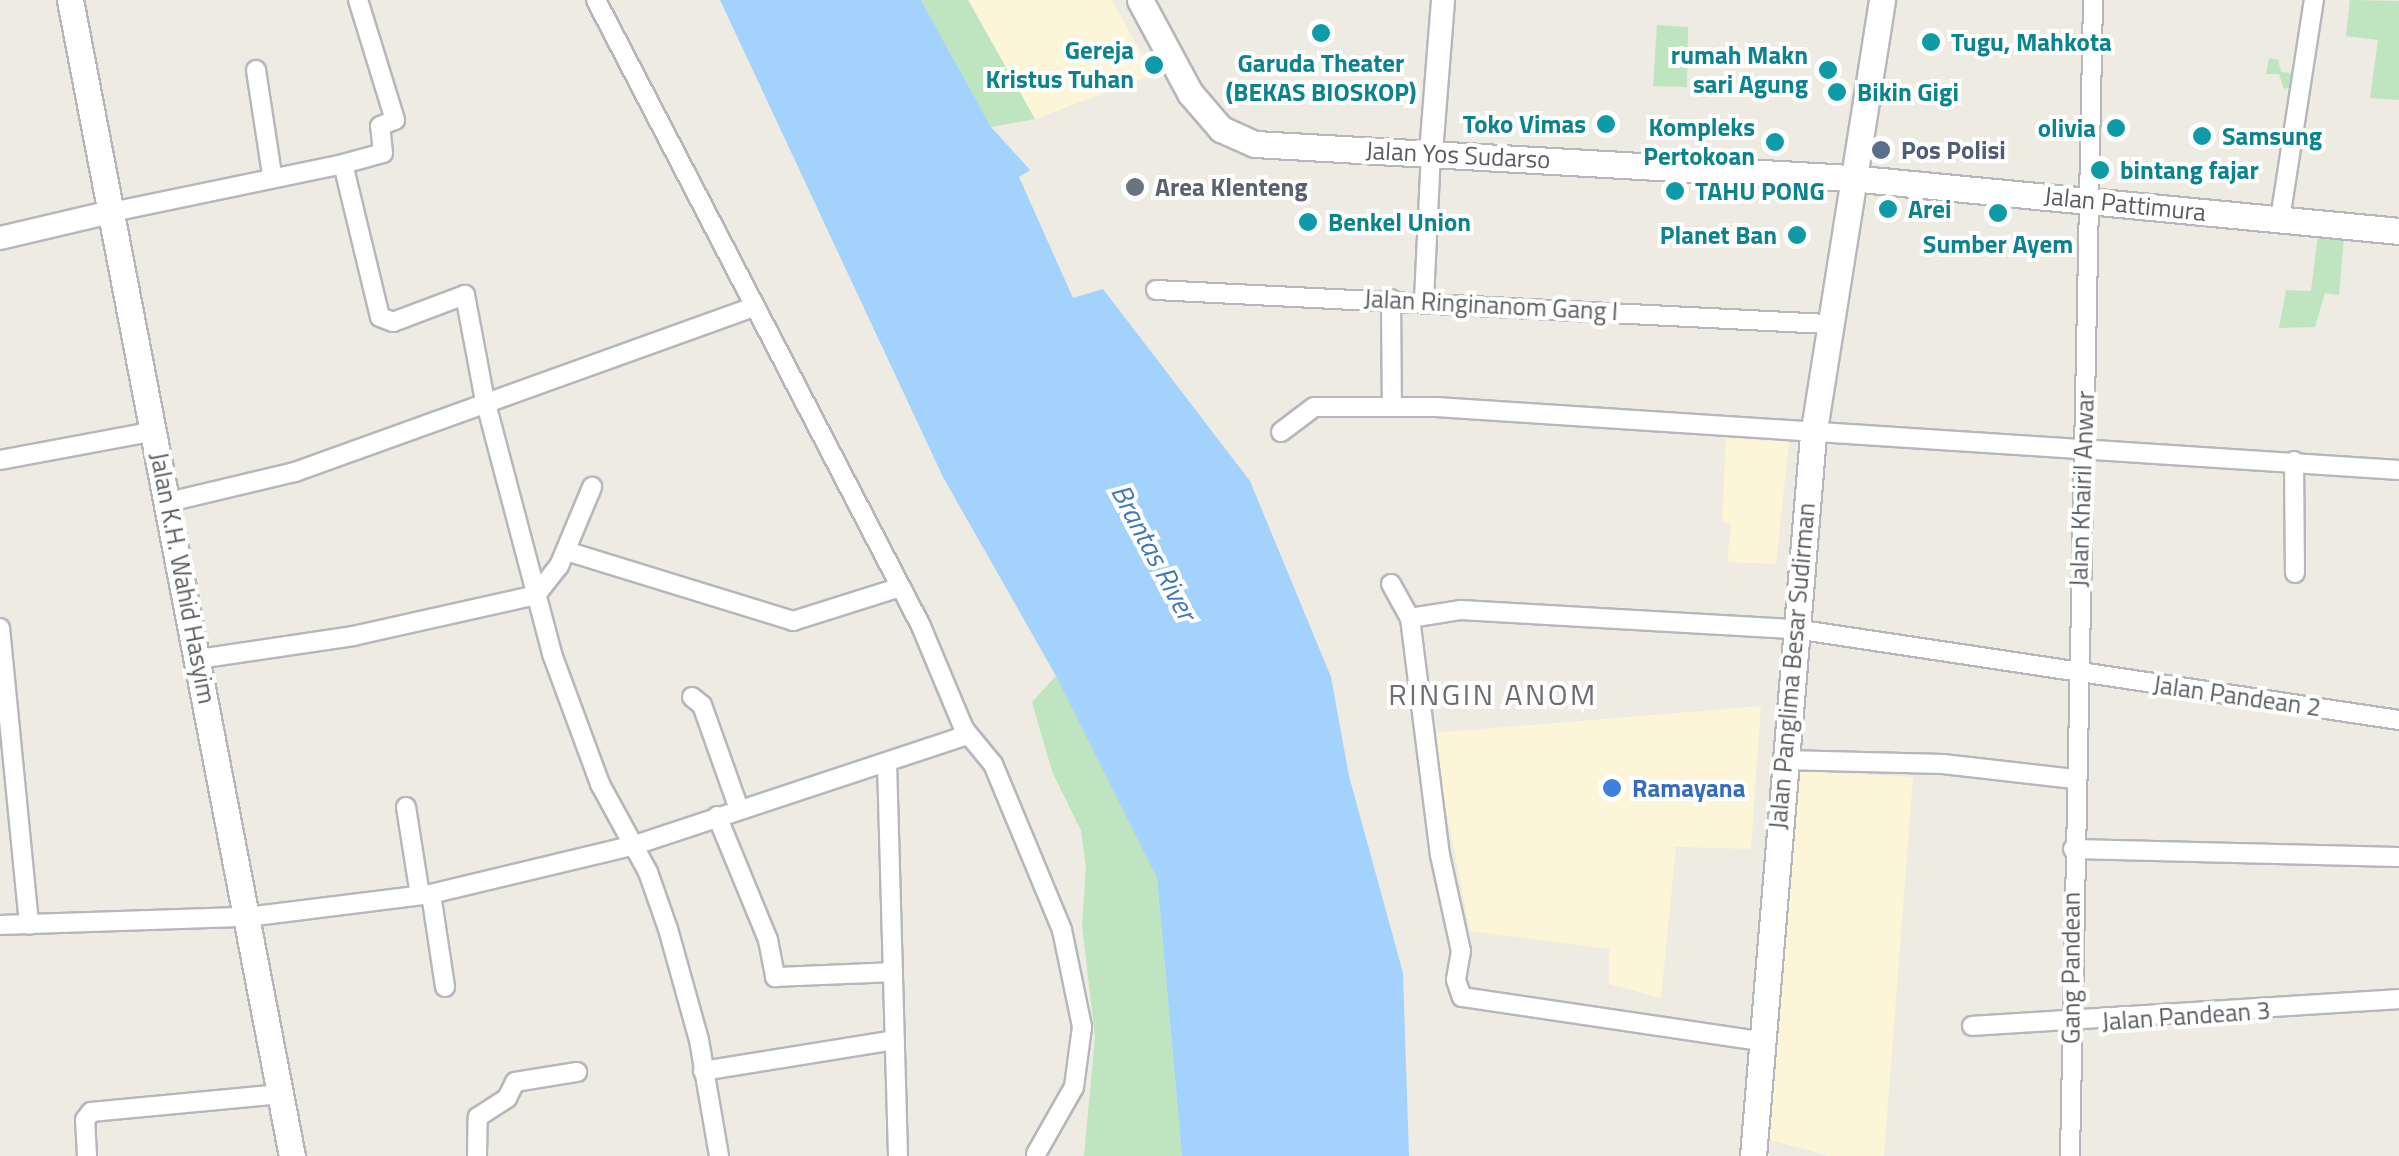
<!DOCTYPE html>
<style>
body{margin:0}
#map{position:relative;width:2399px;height:1156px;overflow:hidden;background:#edebe2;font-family:"Titillium Web",sans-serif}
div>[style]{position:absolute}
.commercial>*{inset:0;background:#fcf5d7}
.green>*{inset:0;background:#bfe4c0}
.water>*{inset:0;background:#a3d2fc}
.roads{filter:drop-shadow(2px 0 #b5b7bc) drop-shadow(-2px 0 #b5b7bc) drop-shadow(0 2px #b5b7bc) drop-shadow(0 -2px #b5b7bc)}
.minor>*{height:18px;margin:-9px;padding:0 9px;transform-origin:9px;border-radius:9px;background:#fff}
.tertiary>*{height:22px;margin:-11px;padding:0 11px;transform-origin:11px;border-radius:11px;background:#fff}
.secondary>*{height:25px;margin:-12.5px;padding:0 12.5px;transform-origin:12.5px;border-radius:12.5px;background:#fff}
.dots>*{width:28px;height:28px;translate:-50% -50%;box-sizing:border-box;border:5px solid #fff;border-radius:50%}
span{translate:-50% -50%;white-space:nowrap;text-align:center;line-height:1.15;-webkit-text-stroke:8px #fff;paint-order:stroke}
.culture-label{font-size:25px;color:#0d838f;font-weight:700}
.left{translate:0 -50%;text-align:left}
.right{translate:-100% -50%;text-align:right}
.service-label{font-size:25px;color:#4e5e75;font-weight:700}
.street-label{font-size:25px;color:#5a5e62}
.worship-label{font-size:25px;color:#5b616d;font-weight:700}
.shop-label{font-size:25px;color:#366cbe;font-weight:700}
.water-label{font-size:28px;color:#4377b5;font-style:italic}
.quarter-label{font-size:30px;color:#6b6f74;letter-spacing:2.5px}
</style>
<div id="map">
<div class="commercial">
<i style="clip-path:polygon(968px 0,1112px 0,1153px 75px,1035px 119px)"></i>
<i style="clip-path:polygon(1726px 438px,1789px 442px,1776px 564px,1727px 562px,1731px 524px,1722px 522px)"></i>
<i style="clip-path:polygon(1761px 706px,1751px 849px,1676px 847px,1661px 998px,1609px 984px,1609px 949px,1470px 931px,1431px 733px)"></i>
<i style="clip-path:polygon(1793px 771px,1913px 777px,1884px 1156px,1829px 1156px,1766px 1139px)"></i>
</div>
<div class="green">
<i style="clip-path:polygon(921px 0,968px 0,1035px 119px,991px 127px)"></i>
<i style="clip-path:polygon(2350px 0,2399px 1px,2399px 100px,2370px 98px,2378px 40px,2346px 36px)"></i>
<i style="clip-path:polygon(1657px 25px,1688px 27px,1687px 87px,1653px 86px)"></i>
<i style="clip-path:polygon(2269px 58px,2278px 60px,2281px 72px,2291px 73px,2292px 87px,2284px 89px,2279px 74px,2266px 74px)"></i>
<i style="clip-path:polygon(2318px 234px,2344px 238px,2339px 295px,2325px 293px,2315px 327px,2279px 328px,2286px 290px,2311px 291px)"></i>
<i style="clip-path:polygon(1056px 676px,1157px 878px,1182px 1156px,1084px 1156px,1095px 1037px,1082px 925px,1086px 867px,1081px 831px,1052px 771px,1032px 702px)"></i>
</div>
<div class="water">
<i style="clip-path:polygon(720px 0,921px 0,991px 127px,1030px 170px,1019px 177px,1073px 298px,1103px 289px,1250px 481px,1331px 677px,1349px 776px,1403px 973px,1409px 1156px,1182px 1156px,1157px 878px,1056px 676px,943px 477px)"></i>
</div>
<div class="roads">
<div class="minor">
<i style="left:256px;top:70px;width:106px;rotate:81.3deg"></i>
<i style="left:343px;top:164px;width:41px;rotate:-15.4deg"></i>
<i style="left:383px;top:153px;width:27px;rotate:-96deg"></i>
<i style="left:380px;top:126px;width:16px;rotate:-22deg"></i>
<i style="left:395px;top:120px;width:126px;rotate:-107.1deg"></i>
<i style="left:107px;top:213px;width:241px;rotate:-11.7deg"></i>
<i style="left:343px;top:164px;width:157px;rotate:76.4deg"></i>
<i style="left:380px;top:317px;width:14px;rotate:21deg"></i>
<i style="left:393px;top:322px;width:77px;rotate:-20.6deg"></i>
<i style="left:465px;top:295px;width:103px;rotate:79.3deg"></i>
<i style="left:484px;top:396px;width:267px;rotate:75.2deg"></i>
<i style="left:552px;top:654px;width:139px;rotate:69.7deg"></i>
<i style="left:600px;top:784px;width:100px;rotate:61.4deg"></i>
<i style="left:648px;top:872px;width:60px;rotate:70.7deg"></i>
<i style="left:668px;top:929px;width:115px;rotate:74.4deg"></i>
<i style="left:699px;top:1040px;width:118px;rotate:80.2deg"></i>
<i style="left:2280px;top:219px;width:222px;rotate:-81.2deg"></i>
<i style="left:1156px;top:290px;width:672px;rotate:2.9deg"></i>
<i style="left:1391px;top:299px;width:107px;rotate:89.5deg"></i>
<i style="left:1424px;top:300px;width:147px;rotate:-87.3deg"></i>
<i style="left:1281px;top:432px;width:41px;rotate:-37.1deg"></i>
<i style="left:1314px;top:407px;width:122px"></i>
<i style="left:1436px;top:407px;width:965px;rotate:3.74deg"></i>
<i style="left:0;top:460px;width:158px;rotate:-10.6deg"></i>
<i style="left:2294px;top:461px;width:112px;rotate:89.5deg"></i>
<i style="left:169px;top:502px;width:130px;rotate:-13.4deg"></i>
<i style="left:295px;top:472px;width:485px;rotate:-19.8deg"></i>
<i style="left:566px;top:551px;width:238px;rotate:17.1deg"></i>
<i style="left:793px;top:621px;width:113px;rotate:-17.5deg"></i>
<i style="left:1391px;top:584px;width:39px;rotate:61deg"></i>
<i style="left:1410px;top:618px;width:239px;rotate:82.8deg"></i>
<i style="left:1440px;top:855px;width:98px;rotate:77.7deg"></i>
<i style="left:1461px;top:951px;width:29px;rotate:100deg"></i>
<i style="left:1456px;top:980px;width:18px;rotate:71deg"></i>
<i style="left:1462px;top:997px;width:301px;rotate:8.4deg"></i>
<i style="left:1410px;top:618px;width:52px;rotate:-8.9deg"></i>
<i style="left:1461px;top:610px;width:335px;rotate:3.3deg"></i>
<i style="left:1795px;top:629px;width:611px;rotate:8.57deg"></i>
<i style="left:0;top:628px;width:298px;rotate:84.4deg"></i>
<i style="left:198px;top:659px;width:157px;rotate:-8.4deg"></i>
<i style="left:353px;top:636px;width:188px;rotate:-12.6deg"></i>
<i style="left:536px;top:595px;width:37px;rotate:-52deg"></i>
<i style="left:559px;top:566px;width:86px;rotate:-67.3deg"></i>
<i style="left:692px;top:697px;width:13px;rotate:39deg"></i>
<i style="left:702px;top:705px;width:110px;rotate:70.4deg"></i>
<i style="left:964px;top:729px;width:45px;rotate:50.4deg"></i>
<i style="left:993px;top:764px;width:180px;rotate:67.4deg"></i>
<i style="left:1062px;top:930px;width:99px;rotate:78.3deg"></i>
<i style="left:1082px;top:1027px;width:61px;rotate:97.6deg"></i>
<i style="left:1074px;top:1087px;width:77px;rotate:119.6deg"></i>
<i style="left:1784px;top:760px;width:159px;rotate:1.4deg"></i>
<i style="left:1943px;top:764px;width:132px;rotate:6.5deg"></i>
<i style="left:887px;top:762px;width:394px;rotate:88.4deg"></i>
<i style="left:406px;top:807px;width:89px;rotate:81deg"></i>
<i style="left:717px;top:816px;width:134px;rotate:67.6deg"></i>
<i style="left:768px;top:940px;width:38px;rotate:79deg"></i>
<i style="left:775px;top:977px;width:118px;rotate:-2.4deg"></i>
<i style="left:2073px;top:849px;width:326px;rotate:1.4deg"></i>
<i style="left:431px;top:894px;width:94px;rotate:81.4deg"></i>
<i style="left:0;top:925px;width:247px;rotate:-1.9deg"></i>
<i style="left:247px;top:917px;width:185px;rotate:-7.1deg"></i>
<i style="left:431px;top:894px;width:210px;rotate:-13.5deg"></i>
<i style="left:635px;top:845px;width:343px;rotate:-18.3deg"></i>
<i style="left:961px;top:737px;width:9px;rotate:-69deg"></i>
<i style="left:964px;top:729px;width:112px;rotate:-112.7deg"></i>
<i style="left:921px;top:626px;width:705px;rotate:-117.44deg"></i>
<i style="left:1972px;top:1026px;width:428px;rotate:-3.6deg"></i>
<i style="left:703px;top:1071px;width:194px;rotate:-9.2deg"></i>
<i style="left:87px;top:1156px;width:36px;rotate:-93deg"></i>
<i style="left:85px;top:1120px;width:10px;rotate:-53deg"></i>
<i style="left:91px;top:1112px;width:191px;rotate:-5.4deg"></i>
<i style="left:477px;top:1156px;width:39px;rotate:-89deg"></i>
<i style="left:478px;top:1117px;width:35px;rotate:-33deg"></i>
<i style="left:507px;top:1098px;width:18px;rotate:-63deg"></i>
<i style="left:515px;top:1082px;width:63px;rotate:-9.2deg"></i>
<i style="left:2070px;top:1156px;width:1156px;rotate:-88.86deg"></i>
</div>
<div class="tertiary">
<i style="left:1431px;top:153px;width:153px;rotate:-85.5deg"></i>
<i style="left:0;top:238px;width:110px;rotate:-13.2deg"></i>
</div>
<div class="secondary">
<i style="left:70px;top:0;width:1177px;rotate:79.13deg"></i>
<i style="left:1140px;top:0;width:106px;rotate:61.7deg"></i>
<i style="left:1190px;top:93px;width:48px;rotate:49.3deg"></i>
<i style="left:1221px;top:129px;width:37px;rotate:24deg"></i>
<i style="left:1255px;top:144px;width:596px;rotate:3.27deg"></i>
<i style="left:1850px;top:178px;width:552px;rotate:5.51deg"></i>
<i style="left:1753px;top:1156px;width:722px;rotate:-85.24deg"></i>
<i style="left:1813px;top:436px;width:441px;rotate:-81deg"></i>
</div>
</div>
<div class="dots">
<i style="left:1321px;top:33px;background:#0f9aa8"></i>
<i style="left:1931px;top:42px;background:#0f9aa8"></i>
<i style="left:1154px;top:65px;background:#0f9aa8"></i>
<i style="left:1828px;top:70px;background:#0f9aa8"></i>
<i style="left:1837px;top:92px;background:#0f9aa8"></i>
<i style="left:1606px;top:124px;background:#0f9aa8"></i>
<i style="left:2116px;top:128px;background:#0f9aa8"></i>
<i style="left:2202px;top:136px;background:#0f9aa8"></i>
<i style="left:1775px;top:142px;background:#0f9aa8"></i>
<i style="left:1881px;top:150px;background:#5c6f8a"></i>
<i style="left:2100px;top:170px;background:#0f9aa8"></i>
<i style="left:1135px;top:187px;background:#6b7280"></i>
<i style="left:1675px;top:191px;background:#0f9aa8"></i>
<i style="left:1888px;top:209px;background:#0f9aa8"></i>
<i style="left:1998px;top:213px;background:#0f9aa8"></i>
<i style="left:1308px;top:222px;background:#0f9aa8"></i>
<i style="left:1797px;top:235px;background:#0f9aa8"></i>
<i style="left:1612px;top:788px;background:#3f7fe0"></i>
</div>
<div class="culture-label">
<span class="left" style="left:1951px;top:42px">Tugu, Mahkota</span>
<span class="right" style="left:1134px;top:65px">Gereja<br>Kristus Tuhan</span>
<span class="right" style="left:1808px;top:70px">rumah Makn<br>sari Agung</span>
<span style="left:1321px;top:78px">Garuda Theater<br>(BEKAS BIOSKOP)</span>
<span class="left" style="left:1857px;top:92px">Bikin Gigi</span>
<span class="right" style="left:1586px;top:124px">Toko Vimas</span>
<span class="right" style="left:1755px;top:142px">Kompleks<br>Pertokoan</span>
<span class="right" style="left:2096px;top:128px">olivia</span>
<span class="left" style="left:2222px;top:136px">Samsung</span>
<span class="left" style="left:2120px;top:170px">bintang fajar</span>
<span class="left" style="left:1695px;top:191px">TAHU PONG</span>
<span class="left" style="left:1908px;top:209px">Arei</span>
<span class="left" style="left:1328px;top:222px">Benkel Union</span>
<span class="right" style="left:1777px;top:235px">Planet Ban</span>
<span style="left:1998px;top:244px">Sumber Ayem</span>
</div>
<div class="service-label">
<span class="left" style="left:1901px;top:150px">Pos Polisi</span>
</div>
<div class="street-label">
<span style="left:1458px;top:155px;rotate:3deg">Jalan Yos Sudarso</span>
<span style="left:2125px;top:204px;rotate:6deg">Jalan Pattimura</span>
<span style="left:1491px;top:305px;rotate:3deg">Jalan Ringinanom Gang I</span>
<span style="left:2082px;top:489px;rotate:-88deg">Jalan Khairil Anwar</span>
<span style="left:183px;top:578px;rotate:79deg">Jalan K.H. Wahid Hasyim</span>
<span style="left:1792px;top:666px;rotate:-85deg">Jalan Panglima Besar Sudirman</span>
<span style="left:2237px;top:696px;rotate:8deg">Jalan Pandean 2</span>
<span style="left:2071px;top:968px;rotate:-90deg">Gang Pandean</span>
<span style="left:2186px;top:1016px;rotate:-4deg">Jalan Pandean 3</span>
</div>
<div class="worship-label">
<span class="left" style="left:1155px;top:187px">Area Klenteng</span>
</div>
<div class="shop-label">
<span class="left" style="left:1632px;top:788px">Ramayana</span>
</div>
<div class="water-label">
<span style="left:1154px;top:552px;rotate:62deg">Brantas River</span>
</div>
<div class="quarter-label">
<span style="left:1493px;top:694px">RINGIN ANOM</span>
</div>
</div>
